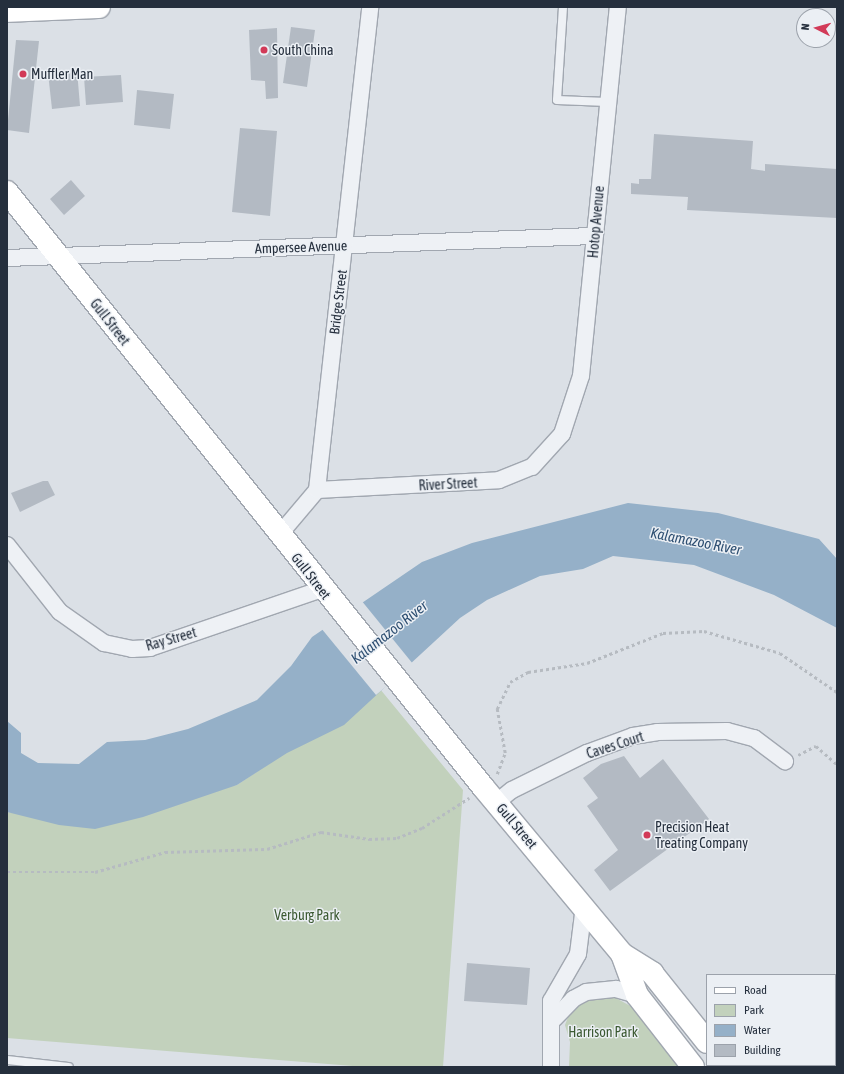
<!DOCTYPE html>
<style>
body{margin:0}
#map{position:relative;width:844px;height:1074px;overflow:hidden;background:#dbe0e6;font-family:"Asap Condensed",sans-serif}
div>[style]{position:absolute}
.green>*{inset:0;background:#c2d1bc}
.water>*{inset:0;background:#95b0c8}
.pier>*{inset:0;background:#dbe0e6}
.building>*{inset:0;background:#b3bac3}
.path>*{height:2.5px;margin-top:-1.25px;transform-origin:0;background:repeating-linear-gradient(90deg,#b6bbc1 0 3px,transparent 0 6px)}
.roads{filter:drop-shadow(1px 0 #a1a7b0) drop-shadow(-1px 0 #a1a7b0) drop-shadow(0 1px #a1a7b0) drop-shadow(0 -1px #a1a7b0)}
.lane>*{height:8px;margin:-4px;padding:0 4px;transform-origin:4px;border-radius:4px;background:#eef1f5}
.street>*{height:16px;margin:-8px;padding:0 8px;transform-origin:8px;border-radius:8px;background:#eef1f5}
.secondary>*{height:22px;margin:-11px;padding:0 11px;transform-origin:11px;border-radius:11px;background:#fff}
.primary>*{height:22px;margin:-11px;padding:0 11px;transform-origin:11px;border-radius:11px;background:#fff}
.dots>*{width:11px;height:11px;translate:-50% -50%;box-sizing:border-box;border:2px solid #ebeff4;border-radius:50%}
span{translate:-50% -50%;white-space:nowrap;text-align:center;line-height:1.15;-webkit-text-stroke:3px #ebeff4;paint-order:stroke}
.poi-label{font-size:14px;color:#252f3d}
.left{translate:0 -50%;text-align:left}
.street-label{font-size:14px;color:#252f3d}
.park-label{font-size:14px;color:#3b5932}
.water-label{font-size:15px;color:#2e4f72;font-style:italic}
.frame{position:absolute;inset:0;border:8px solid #252f3d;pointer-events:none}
.legend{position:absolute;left:706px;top:974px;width:130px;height:92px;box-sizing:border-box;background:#ebeff4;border:1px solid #9ca2ab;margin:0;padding:5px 7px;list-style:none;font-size:12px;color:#252f3d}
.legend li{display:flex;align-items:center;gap:8px;height:20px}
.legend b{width:20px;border:1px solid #9ca2ab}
.north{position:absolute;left:796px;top:8px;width:40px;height:40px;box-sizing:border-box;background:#ebeff4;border:1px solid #9ca2ab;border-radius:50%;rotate:276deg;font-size:11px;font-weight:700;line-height:16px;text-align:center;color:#252f3d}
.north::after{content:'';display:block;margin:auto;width:14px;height:18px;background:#d23a58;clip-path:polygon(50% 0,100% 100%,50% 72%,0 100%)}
</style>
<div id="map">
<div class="green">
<i style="clip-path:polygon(380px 689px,463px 790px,443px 1067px,365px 1067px,7px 1038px,7px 812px,20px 814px,237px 785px)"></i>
<i style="clip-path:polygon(612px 996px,636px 1009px,680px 1067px,569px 1067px,570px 1042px,565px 1025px,570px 1012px,588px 999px)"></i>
</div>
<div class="water">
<i style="clip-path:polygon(628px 503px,718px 513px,819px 539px,837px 559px,837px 628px,774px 595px,694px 565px,613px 556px,583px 569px,540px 576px,487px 600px,460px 618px,344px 725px,287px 753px,237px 785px,143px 817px,95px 829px,59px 825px,7px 812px,7px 721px,21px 733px,21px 753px,38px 763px,79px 764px,107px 742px,145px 740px,188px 729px,257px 700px,291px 666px,312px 637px,422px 562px,472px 543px)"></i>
</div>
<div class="pier">
<i style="clip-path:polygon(361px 600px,413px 664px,376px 695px,321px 628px)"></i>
</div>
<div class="building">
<i style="clip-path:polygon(291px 27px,315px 30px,307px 87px,283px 83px)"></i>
<i style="clip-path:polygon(277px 28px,278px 98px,266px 99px,265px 81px,251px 80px,249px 30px)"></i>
<i style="clip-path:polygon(16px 40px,39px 41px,29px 133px,7px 130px)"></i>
<i style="clip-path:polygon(77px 70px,80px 106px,52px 109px,48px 73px)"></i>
<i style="clip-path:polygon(121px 75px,123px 102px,86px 105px,84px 77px)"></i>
<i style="clip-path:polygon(137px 90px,174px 94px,170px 129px,134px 125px)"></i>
<i style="clip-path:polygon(240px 128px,277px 131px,270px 216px,232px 212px)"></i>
<i style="clip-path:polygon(654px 134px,753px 141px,751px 169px,765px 171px,765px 164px,837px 169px,837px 218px,687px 210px,688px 197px,631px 194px,631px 183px,639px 184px,639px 179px,651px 179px)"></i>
<i style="clip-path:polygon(71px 180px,85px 196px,64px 215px,50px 199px)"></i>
<i style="clip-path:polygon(43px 481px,48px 481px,55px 495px,20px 512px,11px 493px)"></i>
<i style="clip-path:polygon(624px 756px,640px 778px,663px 759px,709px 819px,610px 891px,594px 870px,618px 850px,587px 806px,598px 798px,583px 778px,601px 764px)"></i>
<i style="clip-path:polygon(467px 963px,530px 968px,527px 1005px,464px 1001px)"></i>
</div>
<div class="path">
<i style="left:798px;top:755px;width:20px;rotate:-27deg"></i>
<i style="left:816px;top:746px;width:28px;rotate:41deg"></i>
<i style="left:497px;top:774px;width:22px;rotate:-69deg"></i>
<i style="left:505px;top:753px;width:45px;rotate:-100.3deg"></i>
<i style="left:497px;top:709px;width:30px;rotate:-64deg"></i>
<i style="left:510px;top:682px;width:21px;rotate:-29deg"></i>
<i style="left:528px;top:672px;width:60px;rotate:-8.7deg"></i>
<i style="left:587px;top:663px;width:82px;rotate:-21.5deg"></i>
<i style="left:663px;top:633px;width:41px;rotate:-2.8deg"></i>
<i style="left:704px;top:631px;width:79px;rotate:16.1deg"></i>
<i style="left:780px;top:653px;width:69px;rotate:34.4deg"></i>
<i style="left:7px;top:872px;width:88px"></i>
<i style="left:95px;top:872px;width:73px;rotate:-15.9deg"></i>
<i style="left:165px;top:852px;width:102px;rotate:-1.7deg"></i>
<i style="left:267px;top:849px;width:57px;rotate:-17.5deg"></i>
<i style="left:321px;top:832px;width:49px;rotate:8.3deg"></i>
<i style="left:369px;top:839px;width:28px;rotate:-2deg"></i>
<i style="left:397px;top:838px;width:27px;rotate:-22deg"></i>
<i style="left:422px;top:828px;width:56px;rotate:-32.6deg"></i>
</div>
<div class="roads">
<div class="lane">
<i style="left:563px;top:7px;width:93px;rotate:93.7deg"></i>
<i style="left:557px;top:100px;width:50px;rotate:2.3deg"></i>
<i style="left:7px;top:1060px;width:62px;rotate:6.4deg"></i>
</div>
<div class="street">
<i style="left:7px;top:258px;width:587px;rotate:-2.15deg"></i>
<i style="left:317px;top:490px;width:182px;rotate:-3.1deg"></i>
<i style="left:499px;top:480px;width:35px;rotate:-22deg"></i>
<i style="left:532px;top:467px;width:45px;rotate:-47.7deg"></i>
<i style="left:562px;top:434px;width:61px;rotate:-71.9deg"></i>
<i style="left:581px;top:376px;width:371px;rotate:-84.3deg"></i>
<i style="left:279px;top:535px;width:59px;rotate:-49.8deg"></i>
<i style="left:317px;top:490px;width:486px;rotate:-83.7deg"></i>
<i style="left:7px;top:545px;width:85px;rotate:51.7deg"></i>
<i style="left:60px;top:612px;width:54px;rotate:35.2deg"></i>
<i style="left:104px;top:643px;width:29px;rotate:12deg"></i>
<i style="left:132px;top:649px;width:18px;rotate:-3deg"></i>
<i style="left:150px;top:648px;width:182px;rotate:-18.9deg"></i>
<i style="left:497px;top:802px;width:19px;rotate:-39deg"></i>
<i style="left:512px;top:790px;width:84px;rotate:-26.3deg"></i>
<i style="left:587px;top:753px;width:49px;rotate:-20.3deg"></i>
<i style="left:633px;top:736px;width:24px;rotate:-9deg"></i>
<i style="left:657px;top:732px;width:70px;rotate:-0.8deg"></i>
<i style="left:727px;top:731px;width:28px;rotate:15deg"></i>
<i style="left:754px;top:738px;width:39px;rotate:37deg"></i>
<i style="left:554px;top:1019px;width:28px;rotate:-46deg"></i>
<i style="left:573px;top:999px;width:15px;rotate:-28deg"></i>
<i style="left:586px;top:992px;width:30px;rotate:-6deg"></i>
<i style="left:616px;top:989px;width:22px;rotate:16deg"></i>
<i style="left:551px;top:1067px;width:66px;rotate:-90deg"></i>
<i style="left:551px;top:1001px;width:54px;rotate:-60.1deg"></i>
<i style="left:578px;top:954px;width:48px;rotate:-82.9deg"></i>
</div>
<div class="secondary">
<i style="left:7px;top:192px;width:762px;rotate:51.34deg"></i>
<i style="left:483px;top:787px;width:217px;rotate:50.2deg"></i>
<i style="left:622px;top:954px;width:36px;rotate:32deg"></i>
<i style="left:652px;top:973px;width:88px;rotate:51.4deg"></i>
<i style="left:622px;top:954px;width:44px;rotate:69.9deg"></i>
<i style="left:637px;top:995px;width:91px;rotate:52.1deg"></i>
<i style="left:728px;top:1065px;width:3px;rotate:45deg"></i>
</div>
<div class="primary">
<i style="left:7px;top:11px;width:92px;rotate:-2.5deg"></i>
</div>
</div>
<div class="dots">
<i style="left:264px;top:50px;background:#d23a58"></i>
<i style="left:23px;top:74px;background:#d23a58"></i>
<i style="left:647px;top:835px;background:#d23a58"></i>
</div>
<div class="poi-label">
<span class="left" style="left:272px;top:50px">South China</span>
<span class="left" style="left:31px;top:74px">Muffler Man</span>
<span class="left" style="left:655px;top:835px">Precision Heat<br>Treating Company</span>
</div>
<div class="street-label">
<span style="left:596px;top:222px;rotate:-85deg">Hotop Avenue</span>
<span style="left:301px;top:247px;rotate:-2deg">Ampersee Avenue</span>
<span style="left:338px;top:302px;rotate:-83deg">Bridge Street</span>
<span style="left:110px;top:322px;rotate:52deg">Gull Street</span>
<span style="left:448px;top:484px;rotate:-3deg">River Street</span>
<span style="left:311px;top:576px;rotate:52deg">Gull Street</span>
<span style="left:171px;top:639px;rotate:-16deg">Ray Street</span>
<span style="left:615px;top:745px;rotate:-18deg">Caves Court</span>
<span style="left:517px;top:826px;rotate:50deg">Gull Street</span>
</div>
<div class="park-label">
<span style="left:307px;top:915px">Verburg Park</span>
<span style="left:603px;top:1032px">Harrison Park</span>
</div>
<div class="water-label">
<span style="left:696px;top:541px;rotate:11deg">Kalamazoo River</span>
<span style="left:389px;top:632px;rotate:-38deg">Kalamazoo River</span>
</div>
<div class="frame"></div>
<ul class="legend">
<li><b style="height:5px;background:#fff"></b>Road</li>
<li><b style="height:11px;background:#c2d1bc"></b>Park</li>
<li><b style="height:11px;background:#95b0c8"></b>Water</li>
<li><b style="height:11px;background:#b3bac3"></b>Building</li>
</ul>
<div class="north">N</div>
</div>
